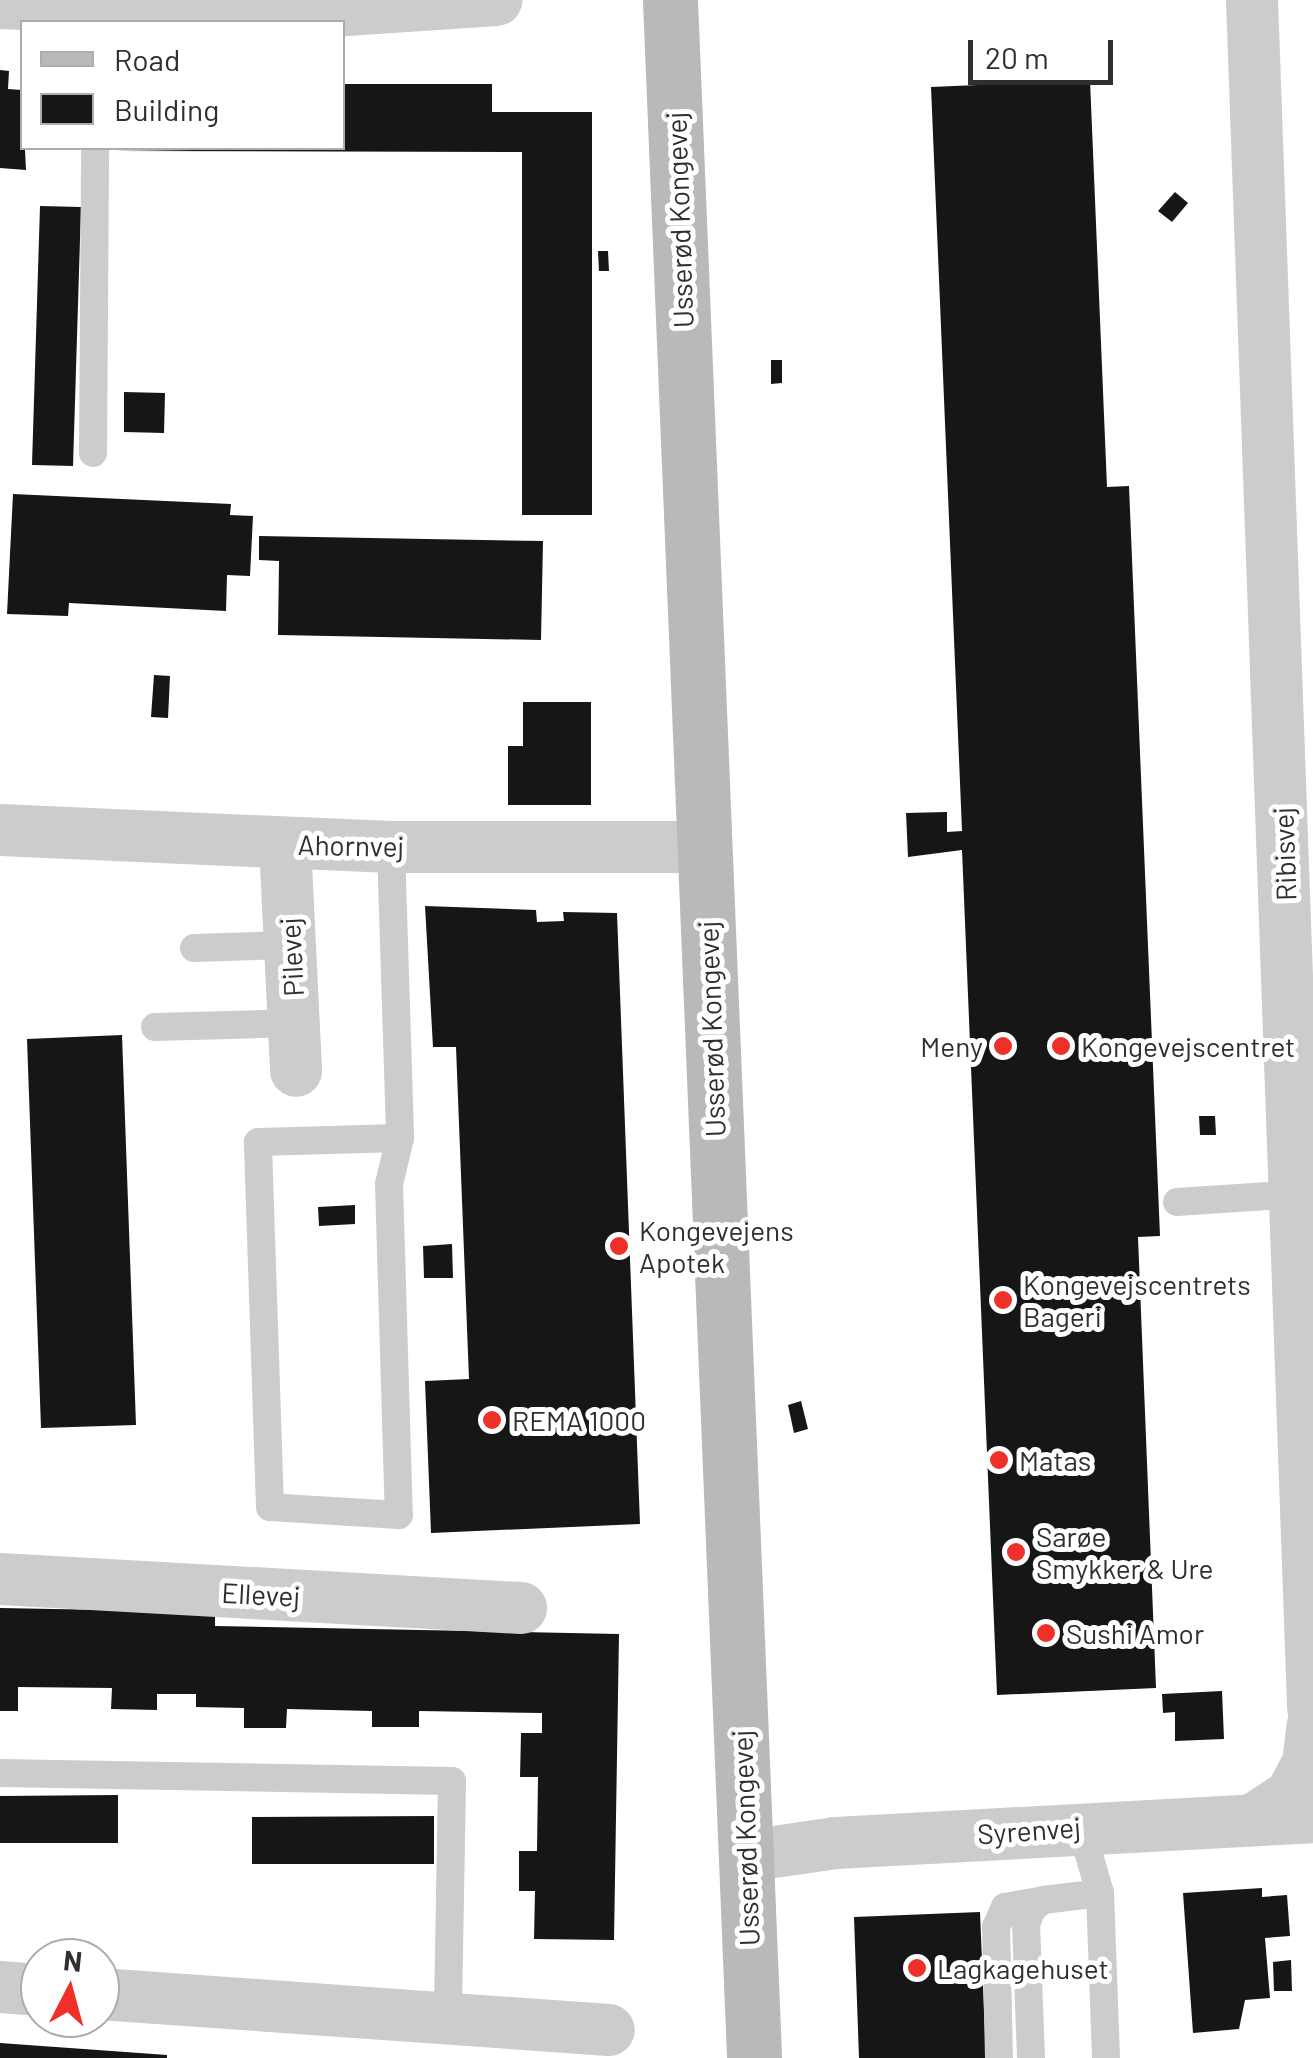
<!DOCTYPE html>
<meta charset="utf-8">
<style>
body{margin:0}
#map{position:relative;width:1313px;height:2058px;overflow:hidden;background:#fff;font-family:Barlow,sans-serif}
div>[style]{position:absolute}
.building>*{inset:0;background:#161616}
.service>*{height:28px;margin:-14px;padding:0 14px;transform-origin:14px;border-radius:14px;background:#ccc}
.minor>*{height:52px;margin:-26px;padding:0 26px;transform-origin:26px;border-radius:26px;background:#ccc}
.secondary>*{height:55px;margin:-27.5px;padding:0 27.5px;transform-origin:27.5px;border-radius:27.5px;background:#b9b9b9}
.dots>*{width:28px;height:28px;translate:-50% -50%;box-sizing:border-box;border:5px solid #fff;border-radius:50%}
span{translate:-50% -50%;white-space:nowrap;text-align:center;line-height:1.15;-webkit-text-stroke:10px #fff;paint-order:stroke}
.street-label{font-size:28px;color:#2f2f2f}
.poi-label{font-size:28px;color:#2f2f2f}
.right{translate:-100% -50%;text-align:right}
.left{translate:0 -50%;text-align:left}
.legend{position:absolute;left:20px;top:20px;width:325px;height:130px;box-sizing:border-box;background:#fff;border:2px solid #acacac;margin:0;padding:12px 18px;list-style:none;font-size:30px;color:#2f2f2f}
.legend li{display:flex;align-items:center;gap:20px;height:50px}
.legend b{width:50px;border:2px solid #acacac}
.north{position:absolute;left:20px;top:1938px;width:100px;height:100px;box-sizing:border-box;background:#fff;border:2px solid #acacac;border-radius:50%;rotate:6deg;font-size:28px;font-weight:700;line-height:40px;text-align:center;color:#2f2f2f}
.north::after{content:'';display:block;margin:auto;width:35px;height:45px;background:#ef3028;clip-path:polygon(50% 0,100% 100%,50% 72%,0 100%)}
.scale{position:absolute;left:968px;top:40px;width:145px;height:45px;box-sizing:border-box;border:5px solid #2f2f2f;border-top:0;padding-left:12px;font-size:30px;line-height:35px;white-space:nowrap;color:#2f2f2f;-webkit-text-stroke:8px #fff;paint-order:stroke}
</style>
<div id="map">
<div class="building">
<i style="clip-path:polygon(0 70px,9px 71px,8px 89px,22px 90px,26px 170px,0 168px)"></i>
<i style="clip-path:polygon(1090px 80px,1107px 487px,1129px 486px,1160px 1236px,1138px 1237px,1156px 1688px,997px 1695px,962px 850px,908px 857px,906px 813px,947px 812px,947px 832px,962px 831px,931px 87px)"></i>
<i style="clip-path:polygon(342px 84px,492px 84px,492px 112px,592px 112px,592px 515px,522px 515px,522px 152px,113px 151px,342px 148px)"></i>
<i style="clip-path:polygon(1175px 192px,1188px 203px,1172px 222px,1158px 211px)"></i>
<i style="clip-path:polygon(40px 206px,81px 207px,73px 466px,32px 465px)"></i>
<i style="clip-path:polygon(598px 251px,608px 251px,609px 271px,599px 271px)"></i>
<i style="clip-path:polygon(771px 360px,782px 360px,782px 383px,771px 384px)"></i>
<i style="clip-path:polygon(124px 392px,165px 393px,164px 433px,124px 432px)"></i>
<i style="clip-path:polygon(13px 494px,231px 504px,230px 515px,253px 516px,250px 576px,227px 575px,226px 611px,69px 603px,68px 616px,7px 614px)"></i>
<i style="clip-path:polygon(259px 536px,543px 541px,541px 640px,278px 635px,279px 561px,259px 560px)"></i>
<i style="clip-path:polygon(154px 675px,170px 676px,168px 718px,151px 717px)"></i>
<i style="clip-path:polygon(523px 702px,591px 702px,591px 805px,508px 805px,508px 746px,523px 746px)"></i>
<i style="clip-path:polygon(425px 906px,536px 910px,537px 922px,564px 921px,563px 912px,617px 913px,640px 1524px,431px 1533px,425px 1381px,469px 1379px,456px 1047px,433px 1047px)"></i>
<i style="clip-path:polygon(122px 1035px,136px 1425px,41px 1428px,27px 1039px)"></i>
<i style="clip-path:polygon(1199px 1116px,1215px 1116px,1216px 1135px,1200px 1135px)"></i>
<i style="clip-path:polygon(355px 1205px,355px 1224px,319px 1226px,318px 1207px)"></i>
<i style="clip-path:polygon(452px 1244px,453px 1278px,424px 1278px,423px 1246px)"></i>
<i style="clip-path:polygon(801px 1401px,808px 1429px,794px 1433px,788px 1405px)"></i>
<i style="clip-path:polygon(0 1608px,215px 1612px,215px 1626px,619px 1634px,614px 1940px,534px 1939px,535px 1891px,519px 1891px,519px 1851px,537px 1851px,538px 1777px,520px 1777px,521px 1733px,542px 1733px,542px 1713px,419px 1711px,419px 1727px,372px 1727px,372px 1711px,287px 1709px,286px 1728px,244px 1728px,244px 1708px,196px 1707px,196px 1694px,157px 1694px,157px 1710px,111px 1709px,112px 1688px,18px 1687px,18px 1711px,0 1711px)"></i>
<i style="clip-path:polygon(1222px 1691px,1224px 1739px,1175px 1741px,1175px 1712px,1163px 1713px,1162px 1694px)"></i>
<i style="clip-path:polygon(118px 1795px,118px 1843px,0 1843px,0 1796px)"></i>
<i style="clip-path:polygon(434px 1816px,434px 1864px,252px 1864px,252px 1817px)"></i>
<i style="clip-path:polygon(1262px 1888px,1262px 1897px,1287px 1895px,1290px 1936px,1265px 1938px,1270px 1998px,1245px 2000px,1239px 2029px,1193px 2033px,1183px 1893px)"></i>
<i style="clip-path:polygon(980px 1912px,986px 2058px,859px 2058px,854px 1917px)"></i>
<i style="clip-path:polygon(1291px 1960px,1292px 1991px,1274px 1991px,1273px 1962px)"></i>
<i style="clip-path:polygon(0 2043px,167px 2055px,167px 2058px,0 2058px)"></i>
</div>
<div class="service">
<i style="left:93px;top:453px;width:305px;rotate:-89.6deg"></i>
<i style="left:391px;top:847px;width:291px;rotate:88.2deg"></i>
<i style="left:400px;top:1138px;width:47px;rotate:103.4deg"></i>
<i style="left:389px;top:1184px;width:331px;rotate:88.3deg"></i>
<i style="left:399px;top:1515px;width:129px;rotate:-176.5deg"></i>
<i style="left:270px;top:1507px;width:365px;rotate:-91.9deg"></i>
<i style="left:258px;top:1142px;width:142px;rotate:-1.6deg"></i>
<i style="left:194px;top:948px;width:96px;rotate:-1.8deg"></i>
<i style="left:155px;top:1027px;width:139px;rotate:-1.6deg"></i>
<i style="left:1177px;top:1202px;width:119px;rotate:-3.8deg"></i>
<i style="left:0;top:1773px;width:452px;rotate:1deg"></i>
<i style="left:452px;top:1781px;width:238px;rotate:91deg"></i>
<i style="left:1081px;top:1827px;width:69px;rotate:73.9deg"></i>
<i style="left:1100px;top:1893px;width:165px;rotate:87.9deg"></i>
<i style="left:999px;top:2058px;width:131px;rotate:-91.3deg"></i>
<i style="left:996px;top:1927px;width:22px;rotate:-66deg"></i>
<i style="left:1005px;top:1907px;width:39px;rotate:-10deg"></i>
<i style="left:1031px;top:2058px;width:134px;rotate:-92.1deg"></i>
<i style="left:1026px;top:1924px;width:16px;rotate:-68deg"></i>
<i style="left:1032px;top:1909px;width:14px;rotate:-39deg"></i>
<i style="left:1043px;top:1900px;width:57px;rotate:-7deg"></i>
</div>
<div class="minor">
<i style="left:1252px;top:0;width:1709px;rotate:87.95deg"></i>
<i style="left:0;top:3px;width:271px;rotate:2.5deg"></i>
<i style="left:271px;top:15px;width:226px;rotate:-3.8deg"></i>
<i style="left:0;top:830px;width:391px;rotate:2.5deg"></i>
<i style="left:391px;top:847px;width:312px"></i>
<i style="left:285px;top:844px;width:227px;rotate:87.2deg"></i>
<i style="left:0;top:1579px;width:522px;rotate:3.19deg"></i>
<i style="left:1256px;top:1818px;width:42px;rotate:-33.3deg"></i>
<i style="left:1291px;top:1795px;width:36px;rotate:-62deg"></i>
<i style="left:1308px;top:1763px;width:38px;rotate:-83deg"></i>
<i style="left:746px;top:1856px;width:91px;rotate:-8.2deg"></i>
<i style="left:836px;top:1843px;width:478px;rotate:-3.1deg"></i>
<i style="left:0;top:1987px;width:40px;rotate:4.3deg"></i>
<i style="left:100px;top:1994px;width:510px;rotate:4.05deg"></i>
</div>
<div class="secondary">
<i style="left:670px;top:0;width:2060px;rotate:87.66deg"></i>
</div>
<div class="dots">
<i style="left:1003px;top:1046px;background:#ef3028"></i>
<i style="left:1061px;top:1046px;background:#ef3028"></i>
<i style="left:619px;top:1246px;background:#ef3028"></i>
<i style="left:1003px;top:1300px;background:#ef3028"></i>
<i style="left:492px;top:1420px;background:#ef3028"></i>
<i style="left:999px;top:1460px;background:#ef3028"></i>
<i style="left:1016px;top:1552px;background:#ef3028"></i>
<i style="left:1046px;top:1633px;background:#ef3028"></i>
<i style="left:917px;top:1968px;background:#ef3028"></i>
</div>
<div class="street-label">
<span style="left:679px;top:220px;rotate:-92deg">Usserød Kongevej</span>
<span style="left:351px;top:845px;rotate:1deg">Ahornvej</span>
<span style="left:1284px;top:854px;rotate:-92deg">Ribisvej</span>
<span style="left:291px;top:957px;rotate:-93deg">Pilevej</span>
<span style="left:711px;top:1029px;rotate:-92deg">Usserød Kongevej</span>
<span style="left:261px;top:1594px;rotate:3deg">Ellevej</span>
<span style="left:1029px;top:1830px;rotate:-4deg">Syrenvej</span>
<span style="left:745px;top:1838px;rotate:-92deg">Usserød Kongevej</span>
</div>
<div class="poi-label">
<span class="right" style="left:983px;top:1046px">Meny</span>
<span class="left" style="left:1081px;top:1046px">Kongevejscentret</span>
<span class="left" style="left:639px;top:1246px">Kongevejens<br>Apotek</span>
<span class="left" style="left:1023px;top:1300px">Kongevejscentrets<br>Bageri</span>
<span class="left" style="left:512px;top:1420px">REMA 1000</span>
<span class="left" style="left:1019px;top:1460px">Matas</span>
<span class="left" style="left:1036px;top:1552px">Sarøe<br>Smykker &amp; Ure</span>
<span class="left" style="left:1066px;top:1633px">Sushi Amor</span>
<span class="left" style="left:937px;top:1968px">Lagkagehuset</span>
</div>
<ul class="legend">
<li><b style="height:12px;background:#b9b9b9"></b>Road</li>
<li><b style="height:28px;background:#161616"></b>Building</li>
</ul>
<div class="north">N</div>
<div class="scale">20 m</div>
</div>
